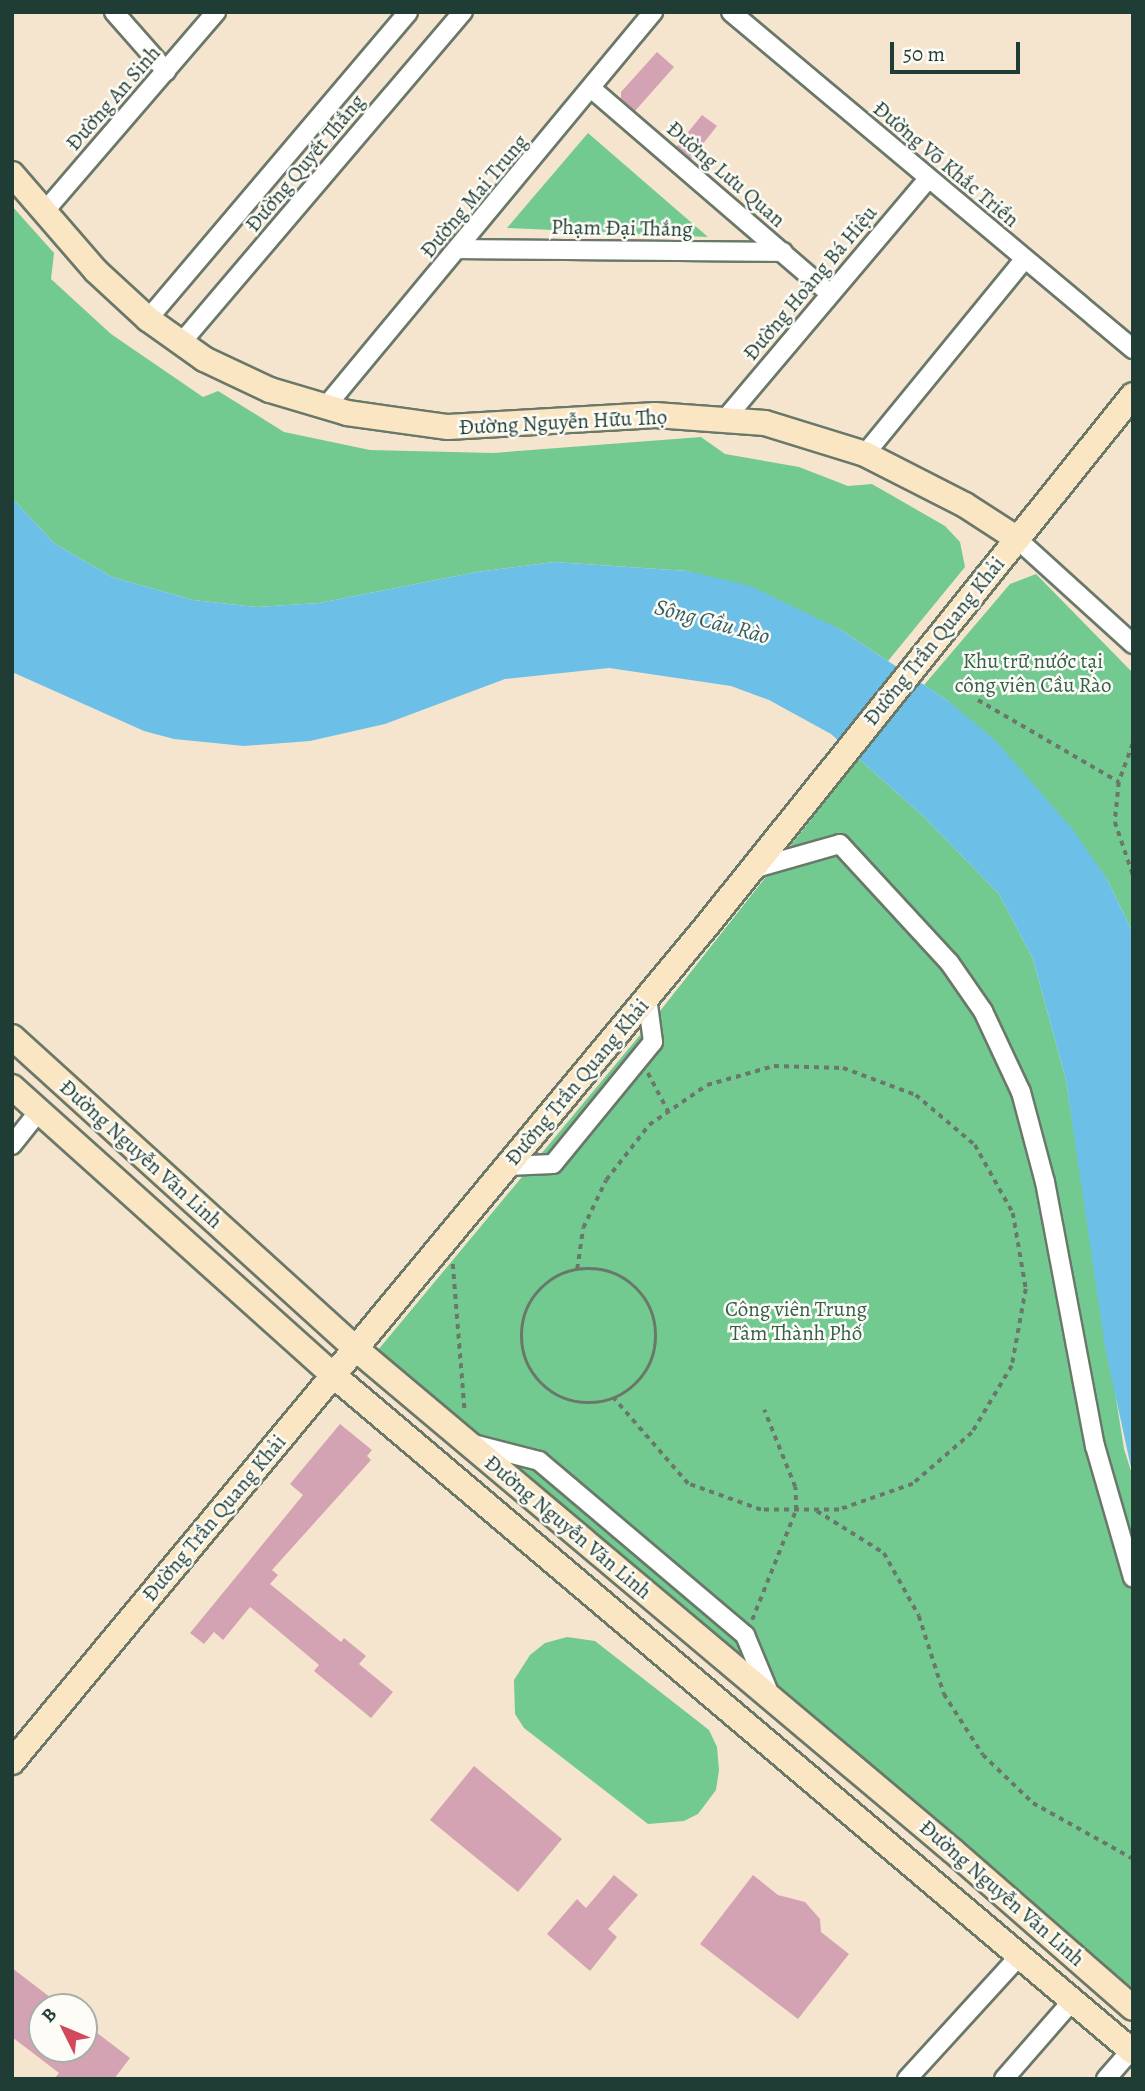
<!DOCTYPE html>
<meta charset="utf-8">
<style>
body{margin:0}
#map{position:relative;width:1145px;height:2091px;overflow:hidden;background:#f6e5ce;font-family:Alegreya,serif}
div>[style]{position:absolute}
.green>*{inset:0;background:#72ca90}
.water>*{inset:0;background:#6cc0e8}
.building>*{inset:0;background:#d4a3b3}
.path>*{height:3.5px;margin-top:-1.75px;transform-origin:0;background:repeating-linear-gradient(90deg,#6a786a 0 5px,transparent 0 10px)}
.path>.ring{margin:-1.75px;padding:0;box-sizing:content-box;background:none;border:3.5px solid #6a786a;border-radius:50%}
.roads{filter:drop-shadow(2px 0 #6a786a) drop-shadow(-2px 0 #6a786a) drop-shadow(0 2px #6a786a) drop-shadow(0 -2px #6a786a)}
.street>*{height:18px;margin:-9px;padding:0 9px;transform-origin:9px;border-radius:9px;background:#fff}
.secondary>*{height:24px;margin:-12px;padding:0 12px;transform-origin:12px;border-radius:12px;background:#fbe6c4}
span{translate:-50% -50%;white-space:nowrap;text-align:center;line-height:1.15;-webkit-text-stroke:5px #fdfcf7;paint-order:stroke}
.street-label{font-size:21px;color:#1f3d34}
.park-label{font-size:21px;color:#34604b}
.water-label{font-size:23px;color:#325e61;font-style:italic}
.frame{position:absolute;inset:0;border:14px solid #1f3d34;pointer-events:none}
.north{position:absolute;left:28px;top:1993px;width:70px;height:70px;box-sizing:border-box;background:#fdfcf7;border:2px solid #a4b0a9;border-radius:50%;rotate:313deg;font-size:19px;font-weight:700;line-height:28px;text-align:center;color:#1f3d34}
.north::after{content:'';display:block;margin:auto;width:24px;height:32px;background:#d1495b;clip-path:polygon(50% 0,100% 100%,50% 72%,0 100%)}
.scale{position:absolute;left:890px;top:42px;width:130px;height:32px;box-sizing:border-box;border:4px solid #1f3d34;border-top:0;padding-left:9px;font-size:21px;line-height:24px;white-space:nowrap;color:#1f3d34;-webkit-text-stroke:5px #fdfcf7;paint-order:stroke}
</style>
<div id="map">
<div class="green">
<i style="clip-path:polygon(588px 133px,708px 237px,507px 228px)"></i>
<i style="clip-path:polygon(12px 206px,54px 253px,51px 279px,111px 334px,203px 397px,218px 391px,284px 432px,370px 450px,493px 453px,701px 437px,725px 454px,799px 467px,848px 486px,872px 484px,945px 526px,960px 542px,965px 567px,888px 661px,838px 628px,688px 571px,554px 562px,477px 572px,319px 603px,257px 607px,193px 600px,112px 577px,55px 544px,12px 498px)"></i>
<i style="clip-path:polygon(1036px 574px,1133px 673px,1133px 933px,1107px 879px,947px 700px,924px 685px,1010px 584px)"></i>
<i style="clip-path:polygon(859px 759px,924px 817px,999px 894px,1033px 959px,1066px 1080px,1124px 1449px,1133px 1477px,1133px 2014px,373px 1356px,660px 1011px)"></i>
<i style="clip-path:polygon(567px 1637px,595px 1641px,709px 1730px,717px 1747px,719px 1770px,716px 1790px,698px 1814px,684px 1821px,648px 1824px,524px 1728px,515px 1714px,514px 1680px,530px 1655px,545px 1643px)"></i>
</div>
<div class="water">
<i style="clip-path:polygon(12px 498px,55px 544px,112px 577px,193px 600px,257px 607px,319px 603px,477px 572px,554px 562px,688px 571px,750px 586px,838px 628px,947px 700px,996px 741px,1073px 830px,1107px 879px,1133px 933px,1133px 1477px,1105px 1347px,1066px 1080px,1033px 959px,999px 894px,924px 817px,831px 734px,769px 700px,731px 686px,609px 668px,505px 679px,385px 724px,310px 741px,244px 746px,174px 739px,144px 731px,12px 672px)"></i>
</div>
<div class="building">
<i style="clip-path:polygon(657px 52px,674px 67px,635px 111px,621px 99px,621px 92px)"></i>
<i style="clip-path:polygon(702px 115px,717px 126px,691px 159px,676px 147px)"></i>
<i style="clip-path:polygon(340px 1424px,372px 1450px,367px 1456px,371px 1460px,272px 1570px,278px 1575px,270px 1584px,341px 1642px,344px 1638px,366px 1656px,359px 1664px,393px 1692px,371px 1718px,314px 1671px,319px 1665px,250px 1607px,223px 1640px,214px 1632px,204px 1644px,190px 1633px,303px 1495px,290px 1484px)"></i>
<i style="clip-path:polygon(474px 1766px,562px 1839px,518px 1892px,430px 1820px)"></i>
<i style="clip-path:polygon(614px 1875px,638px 1895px,608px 1929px,617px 1937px,590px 1971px,547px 1934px,577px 1899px,586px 1908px)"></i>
<i style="clip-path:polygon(753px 1875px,778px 1895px,805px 1902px,820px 1919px,821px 1932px,849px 1954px,798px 2019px,700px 1944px)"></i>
<i style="clip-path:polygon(12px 1968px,63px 2007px,42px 2007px,42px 2049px,84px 2049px,84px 2023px,130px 2058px,114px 2079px,54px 2079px,59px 2073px,12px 2037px)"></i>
</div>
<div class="path">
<i style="left:978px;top:700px;width:163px;rotate:30.2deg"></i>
<i style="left:1133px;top:744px;width:40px;rotate:110.2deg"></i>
<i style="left:1119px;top:782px;width:40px;rotate:95.7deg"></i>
<i style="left:1115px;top:822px;width:56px;rotate:71.2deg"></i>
<i style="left:648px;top:1073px;width:43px;rotate:62.2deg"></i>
<i style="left:453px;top:1264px;width:149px;rotate:85.4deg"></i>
<i class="ring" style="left:522px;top:1269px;width:130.5px;height:130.5px"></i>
<i style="left:577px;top:1269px;width:41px;rotate:-81.7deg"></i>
<i style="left:583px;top:1228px;width:53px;rotate:-64.4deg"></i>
<i style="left:606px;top:1180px;width:70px;rotate:-52deg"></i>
<i style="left:649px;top:1125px;width:70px;rotate:-34.6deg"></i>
<i style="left:707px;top:1085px;width:70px;rotate:-15.8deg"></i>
<i style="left:774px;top:1066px;width:69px;rotate:1.7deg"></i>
<i style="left:843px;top:1068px;width:78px;rotate:20.3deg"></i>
<i style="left:916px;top:1095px;width:77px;rotate:40.3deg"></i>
<i style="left:975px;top:1145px;width:78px;rotate:60.8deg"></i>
<i style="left:1013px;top:1213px;width:77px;rotate:80.3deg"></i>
<i style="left:1026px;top:1289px;width:78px;rotate:100.3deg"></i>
<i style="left:1012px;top:1366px;width:78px;rotate:120.8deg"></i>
<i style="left:972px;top:1433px;width:78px;rotate:139.2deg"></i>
<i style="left:913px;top:1484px;width:78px;rotate:160.6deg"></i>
<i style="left:839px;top:1510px;width:78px;rotate:180deg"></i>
<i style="left:761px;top:1510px;width:77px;rotate:-160.4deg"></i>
<i style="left:688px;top:1484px;width:113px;rotate:-131deg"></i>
<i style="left:817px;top:1511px;width:79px;rotate:32.1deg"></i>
<i style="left:884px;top:1553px;width:72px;rotate:60.9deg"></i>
<i style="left:919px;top:1616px;width:82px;rotate:72.2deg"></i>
<i style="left:944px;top:1694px;width:72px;rotate:57.4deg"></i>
<i style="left:983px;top:1755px;width:69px;rotate:43.8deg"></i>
<i style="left:1033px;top:1803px;width:115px;rotate:29.2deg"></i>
<i style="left:752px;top:1620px;width:118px;rotate:-68.2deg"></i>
<i style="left:796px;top:1510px;width:23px;rotate:-92deg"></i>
<i style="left:795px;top:1487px;width:83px;rotate:-111.9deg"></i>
</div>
<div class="roads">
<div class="street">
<i style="left:114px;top:12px;width:79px;rotate:48.6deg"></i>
<i style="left:731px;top:12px;width:525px;rotate:39.97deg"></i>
<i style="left:592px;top:89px;width:314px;rotate:40.7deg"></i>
<i style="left:44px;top:212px;width:264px;rotate:-49.3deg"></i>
<i style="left:461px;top:249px;width:322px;rotate:0.5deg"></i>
<i style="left:148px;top:319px;width:402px;rotate:-49.7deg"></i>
<i style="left:181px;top:343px;width:435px;rotate:-49.6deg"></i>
<i style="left:327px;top:405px;width:511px;rotate:-50.32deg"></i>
<i style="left:726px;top:418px;width:314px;rotate:-49.8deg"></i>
<i style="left:865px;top:454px;width:251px;rotate:-50.7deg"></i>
<i style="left:1016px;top:538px;width:158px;rotate:42.2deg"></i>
<i style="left:752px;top:869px;width:91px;rotate:-15.9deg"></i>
<i style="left:840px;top:844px;width:161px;rotate:47.3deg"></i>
<i style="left:949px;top:962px;width:60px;rotate:55.2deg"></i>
<i style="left:983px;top:1011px;width:89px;rotate:64.9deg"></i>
<i style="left:1021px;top:1092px;width:93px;rotate:75.1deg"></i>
<i style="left:1045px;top:1182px;width:269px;rotate:79.3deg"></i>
<i style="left:1095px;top:1446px;width:137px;rotate:73.9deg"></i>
<i style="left:12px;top:1145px;width:43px;rotate:-51.5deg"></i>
<i style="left:507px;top:1166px;width:46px;rotate:-2.5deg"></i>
<i style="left:553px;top:1164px;width:158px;rotate:-50.7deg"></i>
<i style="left:653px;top:1042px;width:45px;rotate:-97.6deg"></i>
<i style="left:473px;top:1444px;width:68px;rotate:14.4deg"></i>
<i style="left:539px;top:1461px;width:270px;rotate:40.2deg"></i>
<i style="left:745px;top:1635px;width:65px;rotate:67.4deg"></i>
<i style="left:907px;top:2079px;width:169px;rotate:-47.6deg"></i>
<i style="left:1004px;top:2079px;width:105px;rotate:-48.9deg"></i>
<i style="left:1106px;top:2079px;width:38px;rotate:-49deg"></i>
</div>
<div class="secondary">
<i style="left:12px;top:174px;width:128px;rotate:49.1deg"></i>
<i style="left:96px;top:271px;width:71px;rotate:42.7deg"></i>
<i style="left:148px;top:319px;width:69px;rotate:35.5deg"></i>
<i style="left:204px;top:359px;width:73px;rotate:25.2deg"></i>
<i style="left:270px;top:390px;width:80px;rotate:16.6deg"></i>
<i style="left:347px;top:413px;width:102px;rotate:7.9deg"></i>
<i style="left:448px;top:427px;width:207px;rotate:-3.3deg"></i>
<i style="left:655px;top:415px;width:110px;rotate:4.2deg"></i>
<i style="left:765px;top:423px;width:105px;rotate:17.2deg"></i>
<i style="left:865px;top:454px;width:112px;rotate:27deg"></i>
<i style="left:965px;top:505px;width:61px;rotate:32.9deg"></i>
<i style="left:12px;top:1037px;width:463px;rotate:42.2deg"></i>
<i style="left:355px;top:1348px;width:781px;rotate:40.07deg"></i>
<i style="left:953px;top:1851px;width:239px;rotate:41.1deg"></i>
<i style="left:12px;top:1087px;width:431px;rotate:41.9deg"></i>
<i style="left:333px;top:1375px;width:1048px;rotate:40.24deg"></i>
<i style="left:12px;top:1762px;width:1091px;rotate:-50.28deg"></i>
<i style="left:709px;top:923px;width:677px;rotate:-51.23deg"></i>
</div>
</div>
<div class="street-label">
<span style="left:113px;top:98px;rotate:-49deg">Đường An Sinh</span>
<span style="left:305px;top:163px;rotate:-50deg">Đường Quyết Thắng</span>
<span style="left:946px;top:164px;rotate:40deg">Đường Võ Khắc Triển</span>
<span style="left:726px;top:174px;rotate:41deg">Đường Lưu Quan</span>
<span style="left:474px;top:196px;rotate:-50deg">Đường Mai Trung</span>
<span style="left:622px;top:228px;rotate:1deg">Phạm Đại Thắng</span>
<span style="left:810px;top:283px;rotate:-50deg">Đường Hoàng Bá Hiệu</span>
<span style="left:563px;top:422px;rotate:-3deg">Đường Nguyễn Hữu Thọ</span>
<span style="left:934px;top:641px;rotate:-51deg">Đường Trần Quang Khải</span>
<span style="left:577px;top:1082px;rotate:-50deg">Đường Trần Quang Khải</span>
<span style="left:141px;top:1154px;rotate:42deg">Đường Nguyễn Văn Linh</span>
<span style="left:214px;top:1518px;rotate:-50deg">Đường Trần Quang Khải</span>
<span style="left:568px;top:1527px;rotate:40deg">Đường Nguyễn Văn Linh</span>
<span style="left:1002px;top:1893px;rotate:41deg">Đường Nguyễn Văn Linh</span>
</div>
<div class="park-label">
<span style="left:1033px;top:673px">Khu trữ nước tại<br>công viên Cầu Rào</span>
<span style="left:796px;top:1321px">Công viên Trung<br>Tâm Thành Phố</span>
</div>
<div class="water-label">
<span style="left:712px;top:622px;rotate:15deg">Sông Cầu Rào</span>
</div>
<div class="frame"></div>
<div class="north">B</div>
<div class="scale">50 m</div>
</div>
